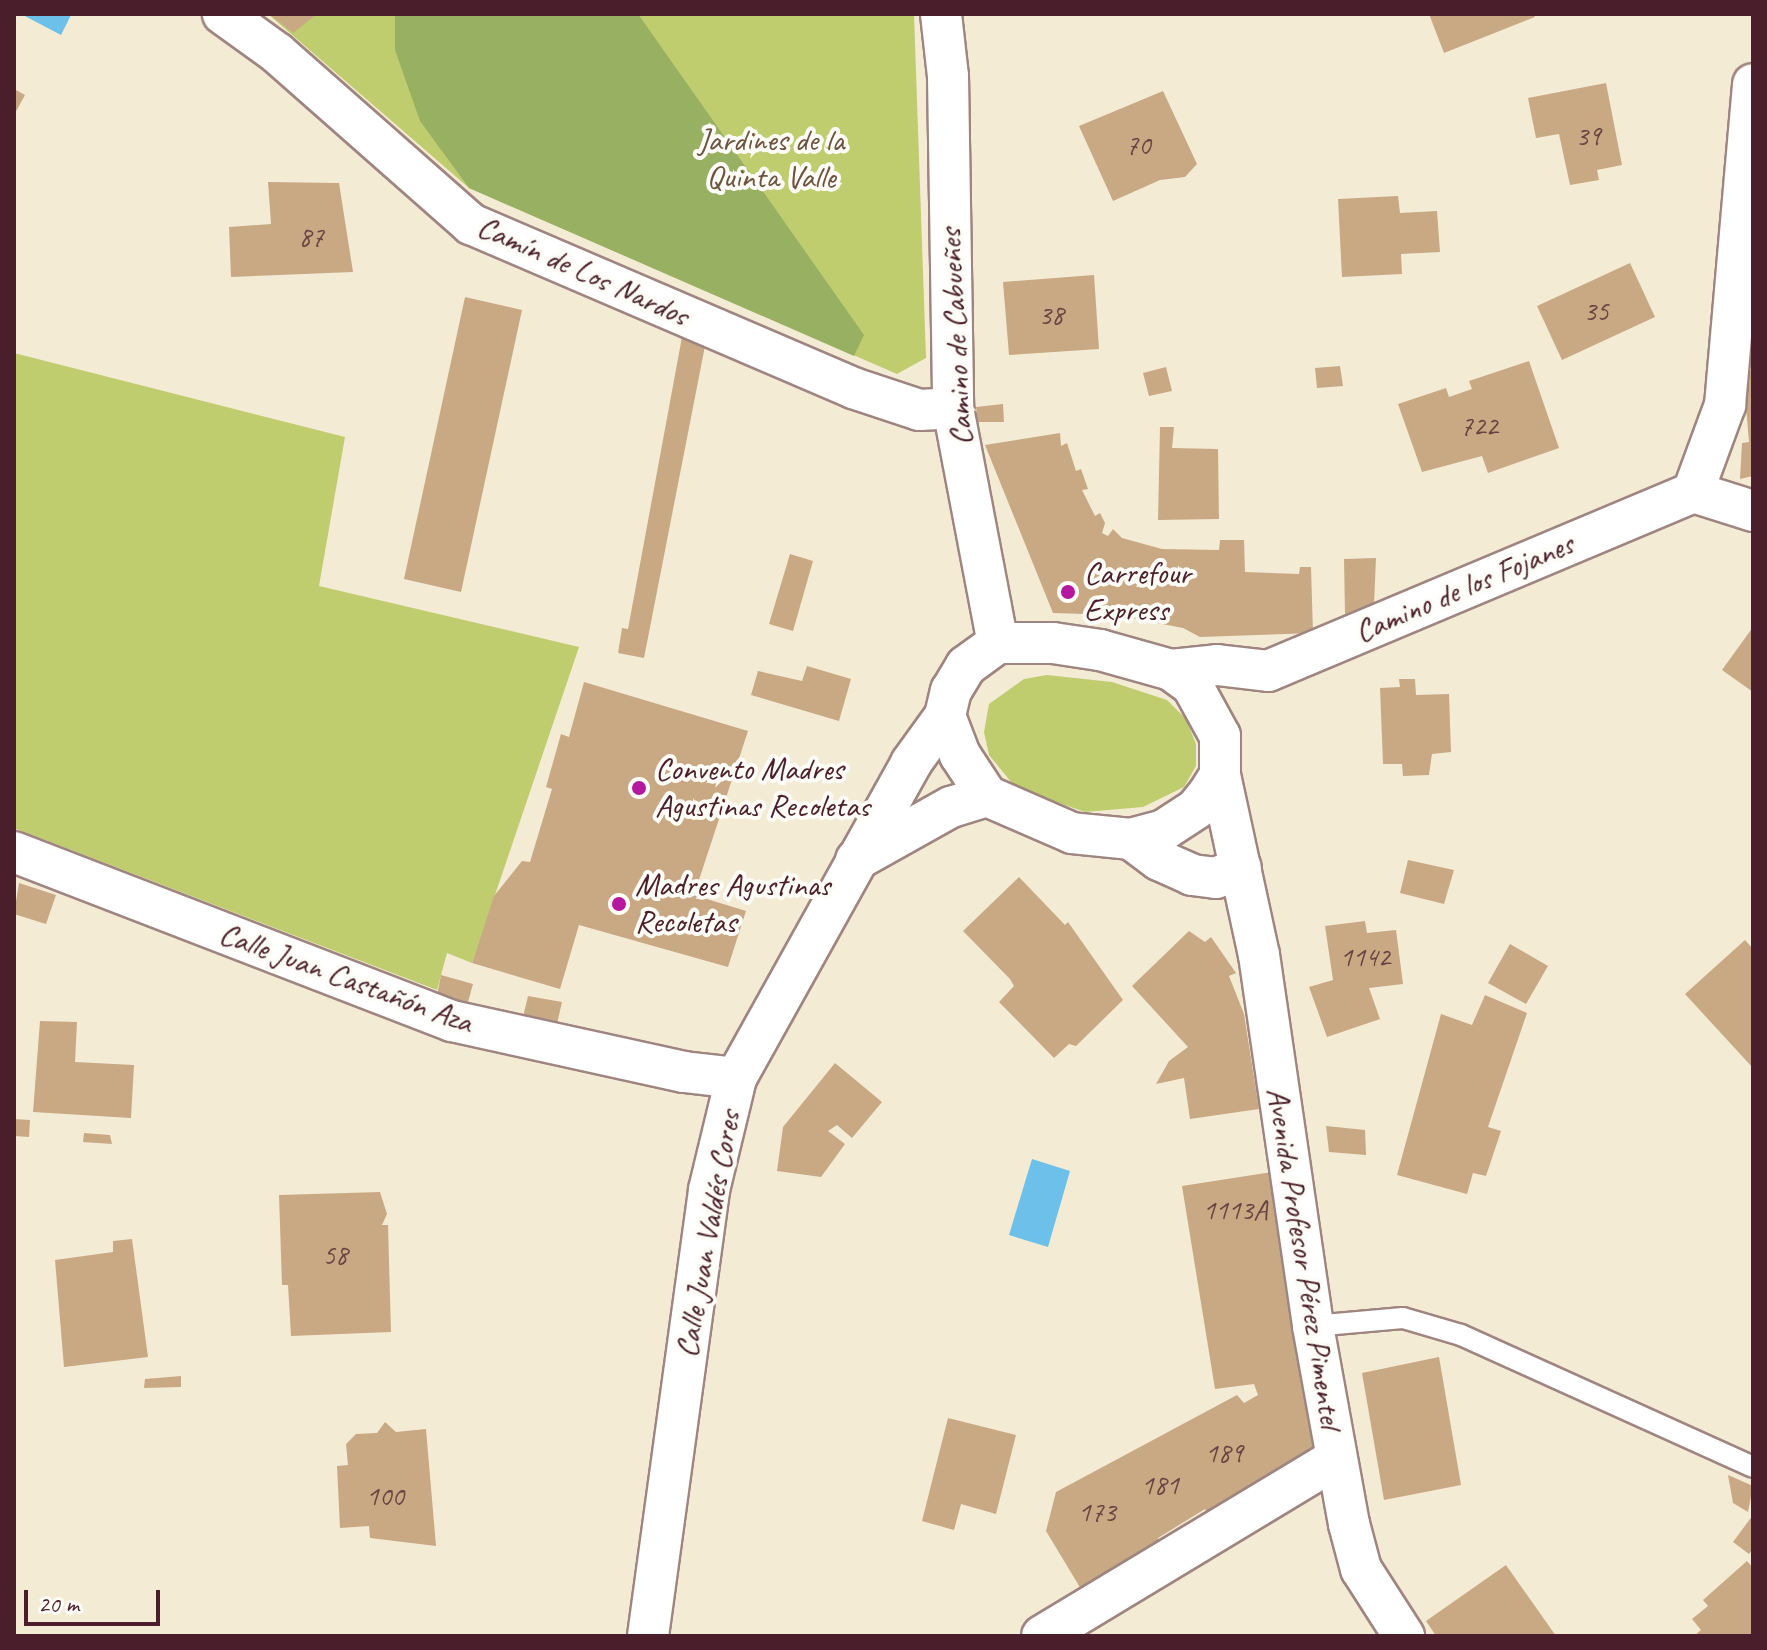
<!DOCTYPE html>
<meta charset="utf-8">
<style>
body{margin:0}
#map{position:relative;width:1767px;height:1650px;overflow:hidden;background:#f4ebd5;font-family:Caveat,sans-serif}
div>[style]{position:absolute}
.green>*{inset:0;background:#bfcd6f}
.forest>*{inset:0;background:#97b062}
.water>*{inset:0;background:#6cc0e9}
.building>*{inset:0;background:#c8a984}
.roads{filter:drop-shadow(2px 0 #9f8580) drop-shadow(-2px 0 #9f8580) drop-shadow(0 2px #9f8580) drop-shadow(0 -2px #9f8580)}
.service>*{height:20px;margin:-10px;padding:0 10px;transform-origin:10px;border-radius:10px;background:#fff}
.minor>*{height:40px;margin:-20px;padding:0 20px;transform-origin:20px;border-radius:20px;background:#fff}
.dots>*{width:22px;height:22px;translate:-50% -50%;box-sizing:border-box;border:4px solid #fdfcf7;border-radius:50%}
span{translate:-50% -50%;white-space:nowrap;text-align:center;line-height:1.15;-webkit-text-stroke:8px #fdfcf7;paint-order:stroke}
.number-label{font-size:28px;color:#6a4241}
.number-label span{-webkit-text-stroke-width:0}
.park-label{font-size:32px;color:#6d533f}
.street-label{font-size:32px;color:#4a1f2b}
.poi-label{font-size:32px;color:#4a1f2b}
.left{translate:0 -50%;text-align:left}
.frame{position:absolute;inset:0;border:16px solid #4a1f2b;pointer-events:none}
.scale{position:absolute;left:24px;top:1590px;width:136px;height:36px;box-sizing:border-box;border:4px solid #4a1f2b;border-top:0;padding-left:10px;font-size:24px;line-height:28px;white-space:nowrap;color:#4a1f2b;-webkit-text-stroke:6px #fdfcf7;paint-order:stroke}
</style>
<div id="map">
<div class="green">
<i style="clip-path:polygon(268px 14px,914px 14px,926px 358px,897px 374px,469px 188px)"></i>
<i style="clip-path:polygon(14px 353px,345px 437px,319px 586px,579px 647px,472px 963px,447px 953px,437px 990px,14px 828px)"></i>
<i style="clip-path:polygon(1047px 675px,1112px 682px,1167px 700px,1186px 719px,1196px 744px,1196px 766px,1184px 787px,1143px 807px,1085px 812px,1016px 788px,989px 755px,984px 732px,989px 704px,1024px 679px)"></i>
</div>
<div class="forest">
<i style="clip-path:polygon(395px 14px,638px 14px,864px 335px,854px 356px,469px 188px,420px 121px,395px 50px)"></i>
</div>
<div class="water">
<i style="clip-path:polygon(21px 14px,70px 14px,71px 15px,61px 35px)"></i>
<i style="clip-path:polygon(1032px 1159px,1070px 1171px,1048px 1247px,1009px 1235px)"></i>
</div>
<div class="building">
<i style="clip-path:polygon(269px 14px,317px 14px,293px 33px)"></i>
<i style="clip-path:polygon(1429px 14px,1533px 14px,1535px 17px,1444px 53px)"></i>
<i style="clip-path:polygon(1606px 83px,1622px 165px,1597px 170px,1599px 180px,1570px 185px,1559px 134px,1536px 138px,1528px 98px)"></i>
<i style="clip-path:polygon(14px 89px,25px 95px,14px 115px)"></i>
<i style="clip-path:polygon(1163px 91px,1197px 164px,1185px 177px,1160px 180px,1113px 201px,1079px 126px)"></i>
<i style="clip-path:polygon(268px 182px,339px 183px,353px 272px,231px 277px,229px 227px,271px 224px)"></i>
<i style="clip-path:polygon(1398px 196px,1400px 213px,1437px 211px,1440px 252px,1401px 254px,1402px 274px,1342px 277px,1338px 199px)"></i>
<i style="clip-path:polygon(1630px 263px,1655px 317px,1562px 360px,1537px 306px)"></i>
<i style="clip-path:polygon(1094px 275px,1099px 349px,1009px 355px,1003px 282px)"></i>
<i style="clip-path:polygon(465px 297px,522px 310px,461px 592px,404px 579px)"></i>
<i style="clip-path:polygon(682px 337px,705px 346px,644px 658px,618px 653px,622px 628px,628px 629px)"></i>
<i style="clip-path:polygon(1529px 361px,1559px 448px,1488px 473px,1482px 456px,1422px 472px,1398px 404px,1446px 388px,1449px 397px,1472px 389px,1469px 381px)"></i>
<i style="clip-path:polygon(1340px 366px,1343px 386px,1317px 388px,1315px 368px)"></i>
<i style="clip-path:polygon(1166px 367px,1172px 391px,1149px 396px,1143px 373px)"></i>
<i style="clip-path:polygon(1753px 370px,1753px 476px,1740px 479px,1742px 443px,1749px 442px,1744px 383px,1750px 382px,1748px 371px)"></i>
<i style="clip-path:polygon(1003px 404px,1004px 422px,977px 422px,976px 407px)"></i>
<i style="clip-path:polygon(1160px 427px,1174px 427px,1172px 448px,1218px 449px,1219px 519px,1158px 520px)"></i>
<i style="clip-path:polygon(1060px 433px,1061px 446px,1067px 443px,1076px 471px,1081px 469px,1088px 489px,1082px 490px,1095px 516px,1100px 513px,1105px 523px,1102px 533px,1108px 536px,1113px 529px,1122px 538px,1162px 549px,1219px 550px,1220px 540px,1244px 540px,1245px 572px,1299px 574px,1300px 567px,1311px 567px,1313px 633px,1200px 637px,1183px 628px,1116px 615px,1053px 613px,985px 445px)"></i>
<i style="clip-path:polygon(790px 554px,813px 561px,793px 631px,769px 624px)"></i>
<i style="clip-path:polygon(1376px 558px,1374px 605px,1345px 614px,1344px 559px)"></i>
<i style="clip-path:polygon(1753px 627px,1753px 692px,1722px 670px)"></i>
<i style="clip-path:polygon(807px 666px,851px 679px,839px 721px,751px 695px,758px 671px,802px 681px)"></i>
<i style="clip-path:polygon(1399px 679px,1415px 679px,1416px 695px,1449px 694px,1451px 752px,1432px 754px,1429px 775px,1403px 776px,1402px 764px,1383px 764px,1380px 688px,1400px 687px)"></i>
<i style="clip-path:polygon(584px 682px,748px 731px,694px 895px,746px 911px,728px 967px,579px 925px,560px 989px,472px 963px,494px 896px,522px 861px,530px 862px,552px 789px,546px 787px,561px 734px,569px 737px)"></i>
<i style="clip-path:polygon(1408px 860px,1454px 870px,1444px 904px,1400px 893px)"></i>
<i style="clip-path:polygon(1019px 877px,1065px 925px,1068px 922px,1123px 1000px,1076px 1046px,1069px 1044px,1054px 1058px,999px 1002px,1014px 986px,1010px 979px,963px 931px)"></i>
<i style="clip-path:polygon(19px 883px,56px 895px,46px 924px,14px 914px)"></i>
<i style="clip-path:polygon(1365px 921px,1367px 933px,1396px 930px,1403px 984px,1369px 988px,1380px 1019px,1327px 1037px,1309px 987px,1333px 980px,1325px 926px)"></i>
<i style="clip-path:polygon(1189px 931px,1205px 942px,1211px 937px,1236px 973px,1229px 976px,1244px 1014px,1259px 1109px,1190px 1119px,1184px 1078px,1156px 1084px,1169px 1061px,1188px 1047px,1132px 986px)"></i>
<i style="clip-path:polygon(1745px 940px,1753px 949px,1753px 1068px,1685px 994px)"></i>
<i style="clip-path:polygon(1510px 944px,1548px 966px,1526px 1004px,1488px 983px)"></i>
<i style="clip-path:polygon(441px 975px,473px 984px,468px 1002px,437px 995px)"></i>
<i style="clip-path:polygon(1485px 995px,1527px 1013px,1488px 1127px,1501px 1131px,1486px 1176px,1473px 1173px,1467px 1194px,1397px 1175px,1441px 1014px,1472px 1025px)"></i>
<i style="clip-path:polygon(528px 996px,562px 1002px,557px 1024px,523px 1017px)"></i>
<i style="clip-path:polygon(40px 1021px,77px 1022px,75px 1062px,134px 1065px,131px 1118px,33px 1112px)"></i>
<i style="clip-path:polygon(835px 1063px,882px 1102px,852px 1138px,837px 1125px,828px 1131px,845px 1144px,821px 1177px,777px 1171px,783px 1127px)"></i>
<i style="clip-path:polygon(14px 1119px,30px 1120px,29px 1137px,14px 1136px)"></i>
<i style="clip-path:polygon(1326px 1126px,1365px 1130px,1366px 1155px,1329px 1152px)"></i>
<i style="clip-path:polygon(84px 1133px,110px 1135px,112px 1144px,83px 1142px)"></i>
<i style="clip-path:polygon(1278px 1171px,1320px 1452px,1207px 1513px,1205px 1509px,1158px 1538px,1163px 1547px,1084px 1594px,1046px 1531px,1056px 1492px,1237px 1395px,1244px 1403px,1258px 1395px,1254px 1384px,1215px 1389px,1182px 1186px)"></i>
<i style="clip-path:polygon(380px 1192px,387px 1214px,382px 1225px,388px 1225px,391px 1332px,291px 1336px,288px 1285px,282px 1285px,279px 1195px)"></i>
<i style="clip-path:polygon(132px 1239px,148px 1357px,64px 1367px,55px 1260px,113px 1252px,113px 1241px)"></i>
<i style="clip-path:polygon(1439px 1357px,1461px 1485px,1384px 1500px,1362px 1373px)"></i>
<i style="clip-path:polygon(181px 1376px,181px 1387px,144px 1388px,145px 1379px)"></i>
<i style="clip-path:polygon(948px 1418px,1016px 1435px,996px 1514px,961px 1504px,954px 1530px,922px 1521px)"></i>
<i style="clip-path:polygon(385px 1422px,396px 1432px,426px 1429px,436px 1546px,370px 1538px,369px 1526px,340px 1528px,337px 1466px,348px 1465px,346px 1444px,356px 1434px,377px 1433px)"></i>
<i style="clip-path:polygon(1728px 1475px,1753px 1486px,1748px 1512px,1733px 1503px)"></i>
<i style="clip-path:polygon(1753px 1515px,1753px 1549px,1749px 1554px,1733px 1542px)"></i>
<i style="clip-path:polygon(1747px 1561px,1753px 1568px,1753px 1636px,1694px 1636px,1701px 1630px,1692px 1619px,1708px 1606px,1703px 1600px)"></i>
<i style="clip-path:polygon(1506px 1565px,1556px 1636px,1436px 1636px,1426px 1621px)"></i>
</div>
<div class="roads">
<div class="service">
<i style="left:1313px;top:1326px;width:90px;rotate:-5.1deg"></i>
<i style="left:1403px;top:1318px;width:60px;rotate:16.3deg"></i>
<i style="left:1461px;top:1335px;width:320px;rotate:24.3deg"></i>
</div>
<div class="minor">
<i style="left:223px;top:14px;width:67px;rotate:35.8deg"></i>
<i style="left:277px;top:53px;width:259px;rotate:41.4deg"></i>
<i style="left:471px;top:224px;width:416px;rotate:23.2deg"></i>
<i style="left:853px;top:388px;width:70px;rotate:18.4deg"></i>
<i style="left:919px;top:410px;width:34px;rotate:-3deg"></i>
<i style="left:941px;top:14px;width:62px;rotate:83.6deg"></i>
<i style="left:948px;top:76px;width:332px;rotate:89.1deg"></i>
<i style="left:953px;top:408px;width:239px;rotate:79.2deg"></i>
<i style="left:1693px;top:492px;width:93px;rotate:-69.8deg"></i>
<i style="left:1725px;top:405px;width:322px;rotate:-85deg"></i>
<i style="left:998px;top:643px;width:55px"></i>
<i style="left:1053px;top:643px;width:48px;rotate:8.5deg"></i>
<i style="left:1100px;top:650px;width:74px;rotate:15.7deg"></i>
<i style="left:1171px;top:670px;width:26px;rotate:36deg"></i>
<i style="left:1192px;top:685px;width:58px;rotate:61.2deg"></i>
<i style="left:1220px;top:736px;width:39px;rotate:90deg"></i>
<i style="left:1220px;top:775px;width:22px;rotate:122deg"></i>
<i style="left:1208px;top:794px;width:19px;rotate:129deg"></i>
<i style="left:1196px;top:809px;width:38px;rotate:147deg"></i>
<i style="left:1164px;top:830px;width:34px;rotate:165deg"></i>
<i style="left:1131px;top:839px;width:59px;rotate:-174.2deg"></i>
<i style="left:1072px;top:833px;width:93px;rotate:-156.5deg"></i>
<i style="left:987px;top:796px;width:49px;rotate:-123.4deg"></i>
<i style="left:960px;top:755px;width:42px;rotate:-111deg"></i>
<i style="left:945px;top:716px;width:26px;rotate:-77deg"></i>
<i style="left:951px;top:691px;width:29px;rotate:-59deg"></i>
<i style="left:966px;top:666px;width:39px;rotate:-36deg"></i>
<i style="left:1171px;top:670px;width:46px;rotate:-6.2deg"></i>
<i style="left:1217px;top:665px;width:51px;rotate:6.7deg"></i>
<i style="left:1268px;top:671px;width:461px;rotate:-22.8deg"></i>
<i style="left:1693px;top:492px;width:63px;rotate:17.6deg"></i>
<i style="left:1220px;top:775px;width:184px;rotate:77.8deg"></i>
<i style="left:1259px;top:955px;width:375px;rotate:81.7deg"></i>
<i style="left:1313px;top:1326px;width:201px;rotate:79.7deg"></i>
<i style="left:1349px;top:1524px;width:47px;rotate:75.1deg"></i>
<i style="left:1361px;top:1569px;width:80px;rotate:57.3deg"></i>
<i style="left:1131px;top:839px;width:35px;rotate:37deg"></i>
<i style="left:1159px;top:860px;width:36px;rotate:24deg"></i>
<i style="left:1192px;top:875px;width:24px;rotate:7deg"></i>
<i style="left:1216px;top:878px;width:27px;rotate:-24deg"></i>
<i style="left:14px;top:852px;width:469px;rotate:21.1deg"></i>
<i style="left:452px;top:1021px;width:238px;rotate:12.4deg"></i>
<i style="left:684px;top:1072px;width:52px;rotate:6.6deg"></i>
<i style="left:856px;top:860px;width:109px;rotate:-29.2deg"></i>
<i style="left:951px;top:807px;width:38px;rotate:-17deg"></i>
<i style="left:648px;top:1636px;width:450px;rotate:-82.2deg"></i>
<i style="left:709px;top:1190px;width:115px;rotate:-76.4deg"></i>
<i style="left:736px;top:1078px;width:360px;rotate:-60.9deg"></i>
<i style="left:911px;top:763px;width:58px;rotate:-54.1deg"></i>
<i style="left:1042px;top:1636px;width:342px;rotate:-31.1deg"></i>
</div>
</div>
<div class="dots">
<i style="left:1068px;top:592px;background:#b5179e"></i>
<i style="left:639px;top:788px;background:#b5179e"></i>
<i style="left:619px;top:904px;background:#b5179e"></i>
</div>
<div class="number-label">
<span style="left:1588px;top:136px">39</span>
<span style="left:1138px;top:145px">70</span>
<span style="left:311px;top:237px">87</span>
<span style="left:1596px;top:311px">35</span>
<span style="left:1051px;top:315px">38</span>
<span style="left:1479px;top:426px">722</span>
<span style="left:1365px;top:957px">1142</span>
<span style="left:1235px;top:1210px">1113A</span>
<span style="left:335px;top:1255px">58</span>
<span style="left:1224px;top:1453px">189</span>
<span style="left:1160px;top:1485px">181</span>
<span style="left:385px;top:1496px">100</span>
<span style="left:1097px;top:1512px">173</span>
</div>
<div class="park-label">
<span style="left:771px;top:159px">Jardines de la<br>Quinta Valle</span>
</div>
<div class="street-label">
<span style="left:583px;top:271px;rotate:24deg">Camín de Los Nardos</span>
<span style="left:956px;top:337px;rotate:-93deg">Camino de Cabueñes</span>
<span style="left:1464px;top:588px;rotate:-23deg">Camino de los Fojanes</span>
<span style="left:346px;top:978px;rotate:20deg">Calle Juan Castañón Aza</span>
<span style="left:708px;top:1234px;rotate:-80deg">Calle Juan Valdés Cores</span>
<span style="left:1304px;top:1258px;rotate:81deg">Avenida Profesor Pérez Pimentel</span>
</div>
<div class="poi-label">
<span class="left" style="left:1084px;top:592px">Carrefour<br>Express</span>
<span class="left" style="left:655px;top:788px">Convento Madres<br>Agustinas Recoletas</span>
<span class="left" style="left:635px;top:904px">Madres Agustinas<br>Recoletas</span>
</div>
<div class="frame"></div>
<div class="scale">20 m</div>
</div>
